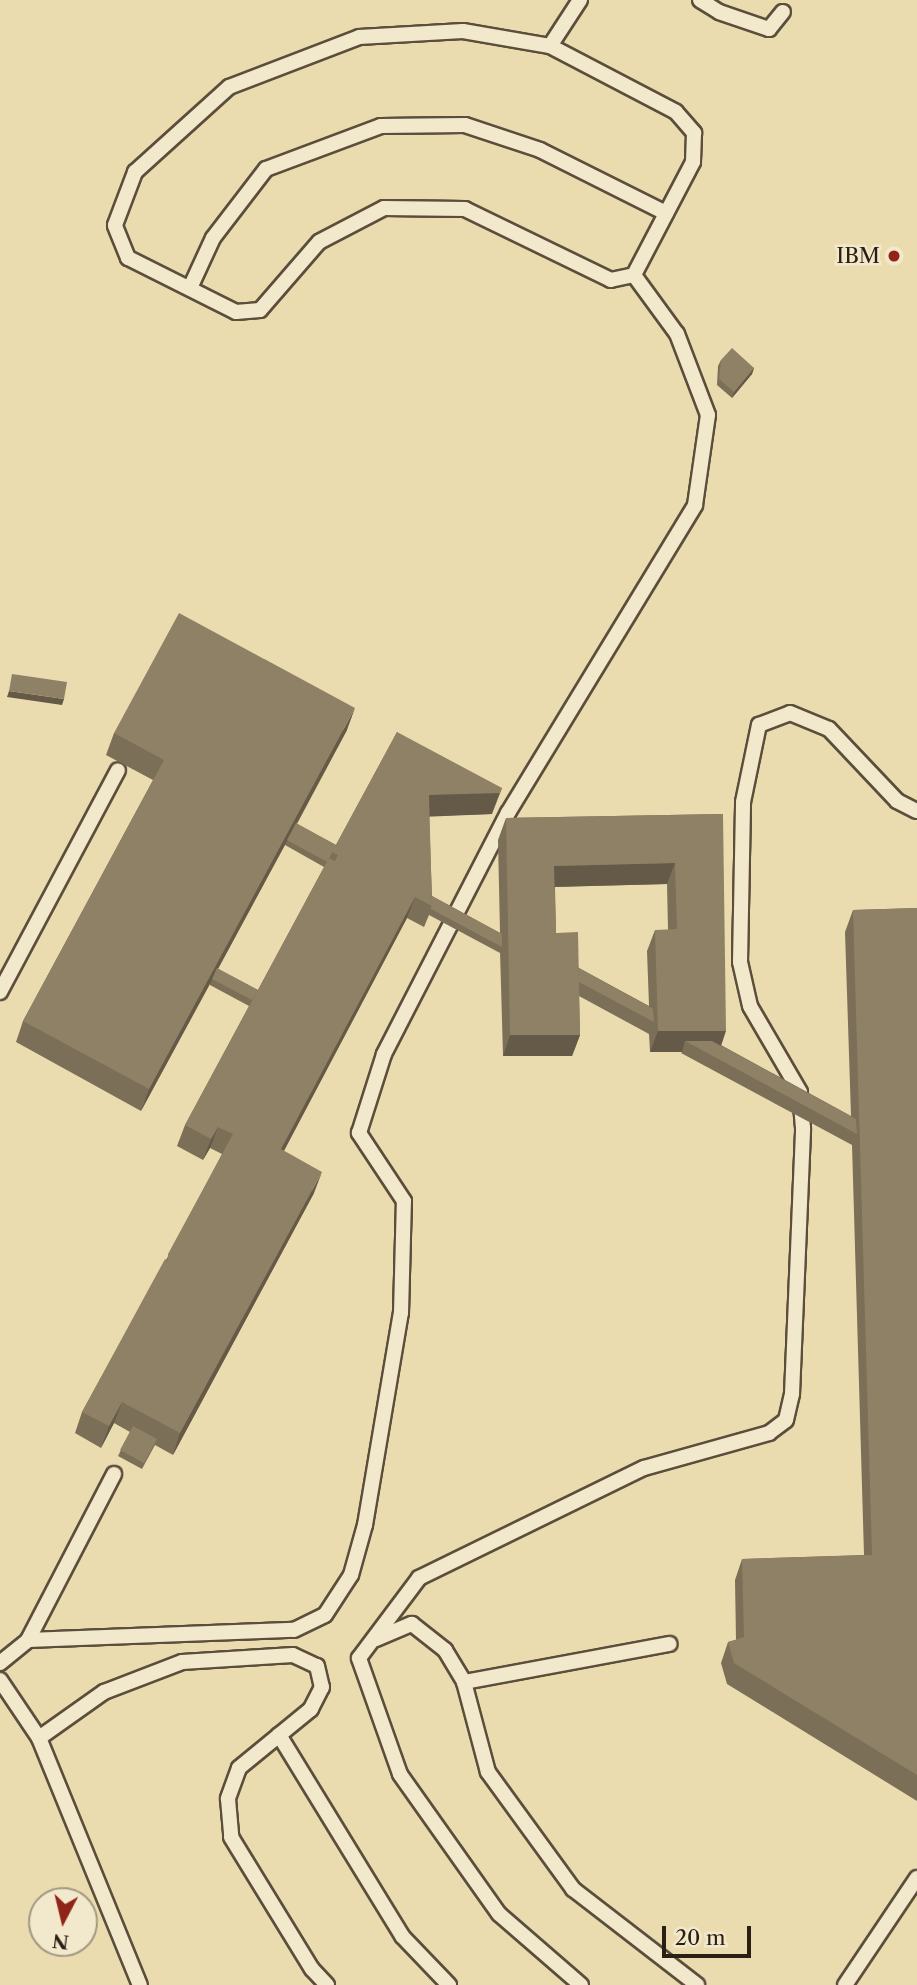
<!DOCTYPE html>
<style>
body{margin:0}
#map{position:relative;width:917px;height:1985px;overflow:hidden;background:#ebdcb0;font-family:"Libre Caslon Text",serif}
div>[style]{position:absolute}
.roads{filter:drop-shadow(2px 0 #5b4e3b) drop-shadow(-2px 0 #5b4e3b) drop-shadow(0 2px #5b4e3b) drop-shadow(0 -2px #5b4e3b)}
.service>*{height:14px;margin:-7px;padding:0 7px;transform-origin:7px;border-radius:7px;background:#f2e8cc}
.wall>*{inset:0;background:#7b6f57}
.shaded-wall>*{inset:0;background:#645a47}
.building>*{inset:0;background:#8f8165}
.dots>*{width:19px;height:19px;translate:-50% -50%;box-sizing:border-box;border:4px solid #f2e8cc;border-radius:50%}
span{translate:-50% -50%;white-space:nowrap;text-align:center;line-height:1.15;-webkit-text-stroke:5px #f2e8cc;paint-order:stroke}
.poi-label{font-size:21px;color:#2b1f14}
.right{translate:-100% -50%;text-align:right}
.north{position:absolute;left:28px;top:1887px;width:70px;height:70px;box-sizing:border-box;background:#f2e8cc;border:2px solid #a29882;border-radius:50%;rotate:187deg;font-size:19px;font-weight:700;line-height:28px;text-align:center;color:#2b1f14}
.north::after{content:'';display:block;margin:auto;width:24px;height:32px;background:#8f2418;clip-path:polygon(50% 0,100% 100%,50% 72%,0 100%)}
.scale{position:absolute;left:662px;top:1926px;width:89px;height:32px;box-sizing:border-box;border:4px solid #2b1f14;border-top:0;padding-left:9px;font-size:21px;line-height:24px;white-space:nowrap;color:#2b1f14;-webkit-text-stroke:5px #f2e8cc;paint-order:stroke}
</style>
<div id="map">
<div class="roads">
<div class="service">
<i style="left:700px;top:0;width:22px;rotate:32deg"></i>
<i style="left:719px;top:12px;width:53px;rotate:18.8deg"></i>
<i style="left:769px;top:29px;width:22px;rotate:-51deg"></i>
<i style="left:463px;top:31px;width:88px;rotate:9.8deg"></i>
<i style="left:550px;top:46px;width:142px;rotate:27.6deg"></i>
<i style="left:676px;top:112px;width:28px;rotate:49deg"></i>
<i style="left:694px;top:133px;width:29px;rotate:92deg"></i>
<i style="left:693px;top:162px;width:127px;rotate:117.6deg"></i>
<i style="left:634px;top:275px;width:24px;rotate:168deg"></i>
<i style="left:611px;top:280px;width:162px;rotate:-154.1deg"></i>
<i style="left:465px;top:209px;width:81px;rotate:-179.3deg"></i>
<i style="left:384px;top:208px;width:73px;rotate:152.4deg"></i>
<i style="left:319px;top:242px;width:90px;rotate:130.9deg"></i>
<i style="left:260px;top:310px;width:24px;rotate:175deg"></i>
<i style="left:236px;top:312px;width:121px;rotate:-153.4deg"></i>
<i style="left:128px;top:258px;width:35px;rotate:-112deg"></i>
<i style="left:115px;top:225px;width:57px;rotate:-69.3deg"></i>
<i style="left:135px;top:172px;width:127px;rotate:-42.1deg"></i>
<i style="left:229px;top:87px;width:139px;rotate:-21deg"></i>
<i style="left:359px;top:37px;width:104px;rotate:-3.3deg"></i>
<i style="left:550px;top:46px;width:55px;rotate:-56.9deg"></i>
<i style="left:190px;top:288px;width:55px;rotate:-65.3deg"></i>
<i style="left:213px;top:238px;width:87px;rotate:-52.5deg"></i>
<i style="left:266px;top:169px;width:123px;rotate:-20.5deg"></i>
<i style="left:381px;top:126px;width:84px;rotate:-0.7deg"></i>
<i style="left:465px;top:125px;width:79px;rotate:18.4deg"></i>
<i style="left:540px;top:150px;width:141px;rotate:26.6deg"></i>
<i style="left:0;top:992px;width:251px;rotate:-62deg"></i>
<i style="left:376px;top:1639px;width:39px;rotate:-23deg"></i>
<i style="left:412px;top:1624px;width:42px;rotate:38.2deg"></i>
<i style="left:445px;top:1650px;width:37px;rotate:59deg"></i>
<i style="left:464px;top:1682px;width:93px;rotate:75.1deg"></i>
<i style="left:488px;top:1772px;width:145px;rotate:54deg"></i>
<i style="left:573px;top:1889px;width:157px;rotate:37.7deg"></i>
<i style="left:28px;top:1640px;width:266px;rotate:-2.2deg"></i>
<i style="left:294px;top:1630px;width:34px;rotate:-26deg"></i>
<i style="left:325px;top:1615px;width:48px;rotate:-57deg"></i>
<i style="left:351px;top:1575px;width:52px;rotate:-74.4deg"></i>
<i style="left:365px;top:1525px;width:215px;rotate:-80.4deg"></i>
<i style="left:401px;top:1313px;width:112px;rotate:-88.5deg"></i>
<i style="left:404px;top:1201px;width:82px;rotate:-123.5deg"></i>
<i style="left:359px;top:1133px;width:83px;rotate:-72.4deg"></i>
<i style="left:384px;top:1054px;width:271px;rotate:-62.8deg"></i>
<i style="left:508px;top:813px;width:360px;rotate:-58.7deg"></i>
<i style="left:695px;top:505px;width:91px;rotate:-81.8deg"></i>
<i style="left:708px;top:415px;width:87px;rotate:-110.9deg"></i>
<i style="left:677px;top:334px;width:73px;rotate:-126.1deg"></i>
<i style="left:0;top:1663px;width:36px;rotate:-39deg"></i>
<i style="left:28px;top:1640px;width:187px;rotate:-62.6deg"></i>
<i style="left:0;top:1680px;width:70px;rotate:56.1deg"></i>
<i style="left:39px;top:1738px;width:267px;rotate:67.8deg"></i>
<i style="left:464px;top:1682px;width:209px;rotate:-10.5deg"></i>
<i style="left:279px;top:1735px;width:236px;rotate:58.5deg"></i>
<i style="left:402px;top:1936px;width:68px;rotate:46.2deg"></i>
<i style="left:39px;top:1738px;width:80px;rotate:-35.3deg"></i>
<i style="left:104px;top:1692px;width:84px;rotate:-21deg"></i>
<i style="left:182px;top:1662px;width:111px;rotate:-3.6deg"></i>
<i style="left:293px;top:1655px;width:26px;rotate:25deg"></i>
<i style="left:317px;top:1666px;width:22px;rotate:77deg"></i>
<i style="left:322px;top:1687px;width:25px;rotate:117deg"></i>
<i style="left:311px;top:1709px;width:93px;rotate:140.7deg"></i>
<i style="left:239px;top:1768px;width:33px;rotate:110deg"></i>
<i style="left:228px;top:1799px;width:38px;rotate:85deg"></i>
<i style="left:231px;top:1837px;width:155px;rotate:58.5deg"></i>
<i style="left:312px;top:1969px;width:22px;rotate:47deg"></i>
<i style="left:581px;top:1985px;width:108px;rotate:-139.1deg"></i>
<i style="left:499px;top:1914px;width:171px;rotate:-125.3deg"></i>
<i style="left:400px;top:1774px;width:123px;rotate:-109.5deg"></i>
<i style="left:359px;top:1658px;width:100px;rotate:-53.1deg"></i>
<i style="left:419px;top:1578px;width:250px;rotate:-26.1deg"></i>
<i style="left:644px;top:1468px;width:130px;rotate:-15.6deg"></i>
<i style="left:769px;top:1433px;width:21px;rotate:-37deg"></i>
<i style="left:786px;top:1420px;width:27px;rotate:-77deg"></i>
<i style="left:792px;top:1394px;width:266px;rotate:-87.6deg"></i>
<i style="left:803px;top:1128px;width:36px;rotate:-95deg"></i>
<i style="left:800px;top:1092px;width:99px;rotate:-120.2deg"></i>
<i style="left:750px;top:1006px;width:45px;rotate:-102.8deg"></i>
<i style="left:740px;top:962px;width:160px;rotate:-88.9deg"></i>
<i style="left:743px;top:802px;width:79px;rotate:-78.3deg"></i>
<i style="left:759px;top:725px;width:33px;rotate:-21deg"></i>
<i style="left:790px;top:713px;width:42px;rotate:22.3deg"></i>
<i style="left:829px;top:729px;width:99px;rotate:46.6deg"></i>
<i style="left:897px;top:801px;width:22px;rotate:27deg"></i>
<i style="left:845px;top:1985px;width:129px;rotate:-56.1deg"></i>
</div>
</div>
<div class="wall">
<i style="clip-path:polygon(721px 360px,754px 368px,752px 374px,732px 398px,717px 385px,718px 366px)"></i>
<i style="clip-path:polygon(evenodd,347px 730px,297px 824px,336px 845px,397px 732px,492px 814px,429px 816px,432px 896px,500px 933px,498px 840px,506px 818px,723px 814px,721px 1045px,851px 1116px,845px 932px,853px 910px,917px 908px,917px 1801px,727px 1684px,721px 1663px,728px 1642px,736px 1640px,735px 1580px,742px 1559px,864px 1555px,852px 1145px,681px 1053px,682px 1052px,650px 1052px,649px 1034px,579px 996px,580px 1035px,572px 1056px,503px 1056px,500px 951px,500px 953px,429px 915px,424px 927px,407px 918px,284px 1151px,314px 1193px,173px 1455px,155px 1445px,142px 1469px,118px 1456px,130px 1432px,114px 1423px,101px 1448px,75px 1433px,82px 1412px,166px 1260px,222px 1154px,210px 1148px,203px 1160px,177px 1146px,185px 1125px,249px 1006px,210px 985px,210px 984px,141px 1111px,16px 1042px,23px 1021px,153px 780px,106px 755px,114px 733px,347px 730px,285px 845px,324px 867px,258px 990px,218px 969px,285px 845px,347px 730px,667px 884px,668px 930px,655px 930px,647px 951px,649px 1006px,579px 968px,556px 933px,555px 887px,667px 884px)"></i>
</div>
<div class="shaded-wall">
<i style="clip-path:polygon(754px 368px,752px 374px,732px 398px,734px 392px)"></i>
<i style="clip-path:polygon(9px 691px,64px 699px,62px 705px,7px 697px)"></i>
<i style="clip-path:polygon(355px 708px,347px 730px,141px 1111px,149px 1089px)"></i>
<i style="clip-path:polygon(502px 788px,492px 814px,421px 817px,429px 795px)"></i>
<i style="clip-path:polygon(675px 863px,667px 884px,547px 887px,554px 866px)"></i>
<i style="clip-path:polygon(415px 897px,407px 918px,273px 1171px,281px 1149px)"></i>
<i style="clip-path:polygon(658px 1031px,726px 1031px,719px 1052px,685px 1041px,682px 1052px,650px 1052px)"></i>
<i style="clip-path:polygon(510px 1035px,580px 1035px,572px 1056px,503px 1056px)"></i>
<i style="clip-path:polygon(218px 1127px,210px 1148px,203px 1160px,211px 1139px)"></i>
<i style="clip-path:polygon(322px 1172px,314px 1193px,173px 1455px,180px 1433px)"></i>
<i style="clip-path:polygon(122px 1402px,114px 1423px,101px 1448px,109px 1426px)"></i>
</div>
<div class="building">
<i style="clip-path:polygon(732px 348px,754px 368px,734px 392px,719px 379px,721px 360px)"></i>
<i style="clip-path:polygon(179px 613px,355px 708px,149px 1089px,23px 1021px,164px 760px,114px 733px)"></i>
<i style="clip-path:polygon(12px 674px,67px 682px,64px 699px,9px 691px)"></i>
<i style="clip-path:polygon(397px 732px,502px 788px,500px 793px,429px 795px,432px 906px,415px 897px,281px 1149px,322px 1172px,180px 1433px,122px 1402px,109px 1426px,82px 1412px,165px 1259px,168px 1261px,168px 1254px,233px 1134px,218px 1127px,211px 1139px,185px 1125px,329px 858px,335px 861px,338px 855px,332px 852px)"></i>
<i style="clip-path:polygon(723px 814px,726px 1031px,658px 1031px,655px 930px,677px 929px,675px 863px,554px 866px,556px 933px,578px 932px,580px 1035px,510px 1035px,506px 818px)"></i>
<i style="clip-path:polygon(296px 823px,336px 845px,327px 862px,287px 840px)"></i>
<i style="clip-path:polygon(432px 896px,502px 934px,502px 947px,431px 909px)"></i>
<i style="clip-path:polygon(917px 908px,917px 1775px,734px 1663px,728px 1642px,744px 1637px,742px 1559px,872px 1555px,853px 910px)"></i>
<i style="clip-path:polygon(217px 968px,258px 990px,252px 1000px,212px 979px)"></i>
<i style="clip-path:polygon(579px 968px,653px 1009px,654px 1022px,579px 982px)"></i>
<i style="clip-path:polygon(685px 1041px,712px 1041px,856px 1119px,857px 1134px)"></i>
<i style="clip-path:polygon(133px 1426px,157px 1439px,144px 1463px,120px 1450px)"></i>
</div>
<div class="dots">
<i style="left:894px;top:256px;background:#8f2418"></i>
</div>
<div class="poi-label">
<span class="right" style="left:880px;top:256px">IBM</span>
</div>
<div class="north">N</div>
<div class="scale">20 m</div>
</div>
